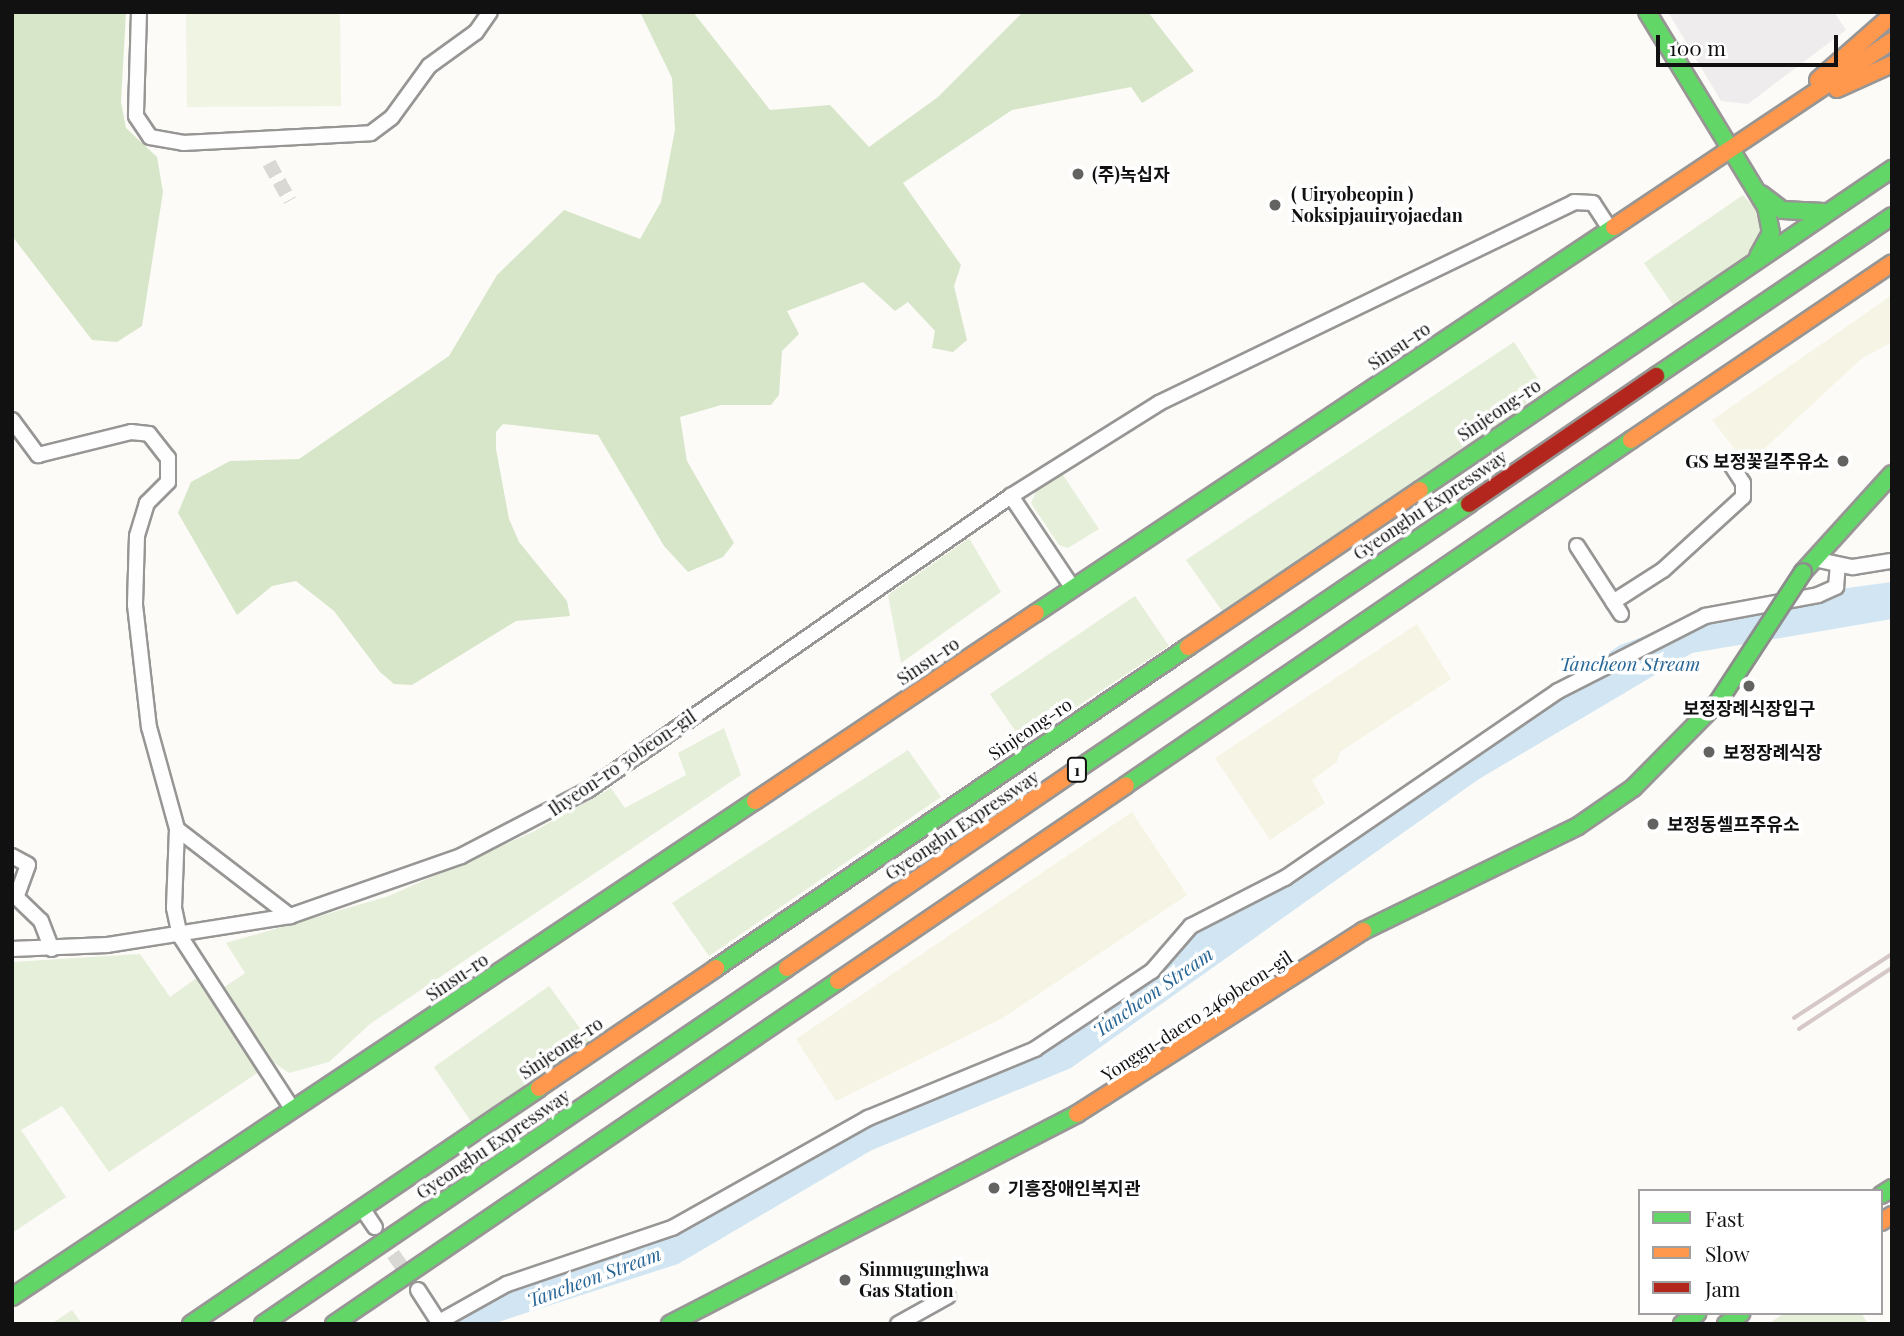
<!DOCTYPE html>
<meta charset="utf-8">
<style>
body{margin:0}
#map{position:relative;width:1904px;height:1336px;overflow:hidden;background:#fcfbf7;font-family:"Playfair Display","Noto Sans KR",serif}
div>[style]{position:absolute}
.industrial>*{inset:0;background:#efecee}
.farmland>*{inset:0;background:#f6f5e5}
.green>*{inset:0;background:#e6efda}
.forest>*{inset:0;background:#d7e6c9}
.pitch>*{inset:0;background:#eff4e3}
.water>*{inset:0;background:#d1e6f2}
.street-tunnel>*{height:14px;margin-top:-7px;transform-origin:0;background:repeating-linear-gradient(90deg,#d9d8d4 0 14px,transparent 0 21px)}
.roads{filter:drop-shadow(2px 0 #979695) drop-shadow(-2px 0 #979695) drop-shadow(0 2px #979695) drop-shadow(0 -2px #979695)}
.street>*{height:14px;margin:-7px;padding:0 7px;transform-origin:7px;border-radius:7px;background:#fffefe}
.fast>*{height:16px;margin:-8px;padding:0 8px;transform-origin:8px;border-radius:8px;background:#63d668}
.slow>*{height:16px;margin:-8px;padding:0 8px;transform-origin:8px;border-radius:8px;background:#ff974d}
.jam>*{height:16px;margin:-8px;padding:0 8px;transform-origin:8px;border-radius:8px;background:#b3261e}
.rail>*{height:3.5px;margin:-1.75px;padding:0 1.75px;transform-origin:1.75px;border-radius:1.75px;background:#d7c8c8}
.bridges{filter:drop-shadow(2px 0 #8d8d8b) drop-shadow(-2px 0 #8d8d8b) drop-shadow(0 2px #8d8d8b) drop-shadow(0 -2px #8d8d8b)}
.fast-bridge>*{height:16px;margin:-8px;padding:0 8px;transform-origin:8px;border-radius:8px;background:#63d668}
.dots>*{width:19px;height:19px;translate:-50% -50%;box-sizing:border-box;border:4px solid #fff;border-radius:50%}
span{translate:-50% -50%;white-space:nowrap;text-align:center;line-height:1.15;-webkit-text-stroke:7px #fff;paint-order:stroke}
.shield-label span{padding:2px 5px;background:#fff;border:2px solid;border-radius:5px;-webkit-text-stroke-width:0}
.shield-label{font-size:16px;color:#111;font-weight:700}
.poi-label{font-size:18px;color:#111;font-weight:700}
.left{translate:0 -50%;text-align:left}
.right{translate:-100% -50%;text-align:right}
.street-label{font-size:18px;color:#111}
.water-label{font-size:19px;color:#276595;font-style:italic}
.frame{position:absolute;inset:0;border:14px solid #111;pointer-events:none}
.legend{position:absolute;left:1638px;top:1189px;width:245px;height:126px;box-sizing:border-box;background:#fff;border:2px solid #a0a0a0;margin:0;padding:9px 12px;list-style:none;font-size:21px;color:#111}
.legend li{display:flex;align-items:center;gap:14px;height:35px}
.legend b{width:35px;border:2px solid #a0a0a0}
.scale{position:absolute;left:1656px;top:35px;width:182px;height:32px;box-sizing:border-box;border:4px solid #111;border-top:0;padding-left:9px;font-size:21px;line-height:24px;white-space:nowrap;color:#111;-webkit-text-stroke:5px #fff;paint-order:stroke}
</style>
<div id="map">
<div class="industrial">
<i style="clip-path:polygon(1668px 12px,1834px 12px,1846px 30px,1748px 104px,1721px 101px)"></i>
</div>
<div class="farmland">
<i style="clip-path:polygon(1892px 295px,1892px 342px,1861px 359px,1747px 465px,1712px 420px)"></i>
<i style="clip-path:polygon(1417px 624px,1451px 679px,1340px 752px,1337px 762px,1312px 780px,1325px 803px,1270px 840px,1215px 758px)"></i>
<i style="clip-path:polygon(1132px 812px,1187px 895px,1001px 1019px,836px 1101px,796px 1039px)"></i>
</div>
<div class="green">
<i style="clip-path:polygon(1743px 195px,1766px 220px,1765px 243px,1675px 308px,1644px 263px)"></i>
<i style="clip-path:polygon(1514px 342px,1547px 393px,1222px 611px,1186px 560px)"></i>
<i style="clip-path:polygon(1061px 472px,1099px 529px,1068px 548px,1059px 545px,1031px 503px,1039px 485px)"></i>
<i style="clip-path:polygon(969px 538px,1001px 592px,901px 663px,888px 595px)"></i>
<i style="clip-path:polygon(1135px 596px,1169px 646px,1023px 742px,990px 694px)"></i>
<i style="clip-path:polygon(724px 728px,741px 775px,370px 1024px,329px 1062px,289px 1073px,273px 1062px,223px 988px,245px 973px,226px 943px,389px 896px,533px 832px,611px 788px,625px 808px,686px 775px,678px 753px)"></i>
<i style="clip-path:polygon(908px 750px,941px 797px,709px 956px,672px 903px)"></i>
<i style="clip-path:polygon(140px 954px,170px 997px,198px 977px,260px 1071px,109px 1172px,62px 1106px,21px 1130px,66px 1197px,12px 1233px,12px 962px)"></i>
<i style="clip-path:polygon(549px 986px,590px 1042px,472px 1123px,434px 1067px)"></i>
<i style="clip-path:polygon(72px 1310px,82px 1324px,51px 1324px)"></i>
<i style="clip-path:polygon(1785px 1313px,1861px 1313px,1868px 1324px,1768px 1324px)"></i>
</div>
<div class="forest">
<i style="clip-path:polygon(12px 12px,126px 12px,121px 102px,126px 128px,157px 157px,163px 192px,142px 326px,117px 342px,92px 340px,12px 236px)"></i>
<i style="clip-path:polygon(640px 12px,693px 12px,770px 110px,830px 105px,869px 147px,938px 97px,1023px 12px,1148px 12px,1194px 71px,1142px 103px,1131px 87px,1012px 110px,903px 183px,961px 265px,954px 286px,967px 340px,953px 352px,932px 348px,935px 331px,908px 302px,895px 311px,863px 282px,787px 311px,799px 334px,782px 351px,779px 395px,771px 405px,721px 405px,680px 417px,687px 461px,734px 543px,723px 557px,688px 572px,664px 546px,598px 435px,503px 424px,496px 432px,496px 449px,509px 519px,519px 542px,567px 601px,570px 616px,516px 621px,412px 685px,394px 684px,380px 672px,334px 611px,296px 581px,272px 586px,237px 615px,178px 513px,191px 482px,230px 461px,299px 459px,449px 356px,497px 275px,564px 210px,640px 239px,661px 202px,675px 130px,672px 78px)"></i>
</div>
<div class="pitch">
<i style="clip-path:polygon(186px 12px,340px 12px,341px 106px,187px 107px)"></i>
</div>
<div class="water">
<i style="clip-path:polygon(1892px 582px,1892px 619px,1692px 653px,1479px 779px,1071px 1068px,872px 1150px,678px 1264px,492px 1324px,440px 1324px,471px 1301px,646px 1247px,800px 1151px,1087px 1019px,1182px 944px,1620px 645px,1739px 602px)"></i>
</div>
<div class="street-tunnel">
<i style="left:269px;top:163px;width:43px;rotate:61.1deg"></i>
<i style="left:381px;top:1237px;width:50px;rotate:54.7deg"></i>
</div>
<div class="roads">
<div class="street">
<i style="left:139px;top:12px;width:104px;rotate:91.7deg"></i>
<i style="left:136px;top:116px;width:25px;rotate:56deg"></i>
<i style="left:150px;top:137px;width:34px;rotate:10deg"></i>
<i style="left:183px;top:143px;width:188px;rotate:-3deg"></i>
<i style="left:371px;top:133px;width:26px;rotate:-37deg"></i>
<i style="left:392px;top:117px;width:63px;rotate:-54deg"></i>
<i style="left:429px;top:66px;width:58px;rotate:-35.9deg"></i>
<i style="left:476px;top:32px;width:24px;rotate:-55deg"></i>
<i style="left:12px;top:420px;width:44px;rotate:53.4deg"></i>
<i style="left:38px;top:455px;width:96px;rotate:-13.9deg"></i>
<i style="left:131px;top:432px;width:18px;rotate:6deg"></i>
<i style="left:149px;top:434px;width:31px;rotate:52deg"></i>
<i style="left:168px;top:458px;width:24px;rotate:90deg"></i>
<i style="left:168px;top:482px;width:30px;rotate:135deg"></i>
<i style="left:147px;top:503px;width:34px;rotate:107deg"></i>
<i style="left:137px;top:536px;width:69px;rotate:91.7deg"></i>
<i style="left:135px;top:605px;width:123px;rotate:83.5deg"></i>
<i style="left:149px;top:727px;width:106px;rotate:74.6deg"></i>
<i style="left:177px;top:829px;width:79px;rotate:92.2deg"></i>
<i style="left:174px;top:908px;width:29px;rotate:78deg"></i>
<i style="left:180px;top:936px;width:207px;rotate:57deg"></i>
<i style="left:1577px;top:546px;width:81px;rotate:57.1deg"></i>
<i style="left:1814px;top:559px;width:40px;rotate:12deg"></i>
<i style="left:1853px;top:567px;width:39px;rotate:-9deg"></i>
<i style="left:1072px;top:587px;width:110px;rotate:-123.8deg"></i>
<i style="left:1011px;top:496px;width:175px;rotate:-32.1deg"></i>
<i style="left:1159px;top:403px;width:461px;rotate:-25.8deg"></i>
<i style="left:1574px;top:202px;width:19px;rotate:3deg"></i>
<i style="left:1593px;top:203px;width:31px;rotate:57deg"></i>
<i style="left:1613px;top:602px;width:59px;rotate:-32.6deg"></i>
<i style="left:1663px;top:570px;width:108px;rotate:-42.4deg"></i>
<i style="left:1743px;top:497px;width:14px;rotate:-90deg"></i>
<i style="left:1743px;top:483px;width:24px;rotate:-123deg"></i>
<i style="left:177px;top:829px;width:143px;rotate:37.6deg"></i>
<i style="left:12px;top:856px;width:18px;rotate:29deg"></i>
<i style="left:28px;top:865px;width:32px;rotate:110deg"></i>
<i style="left:12px;top:893px;width:40px;rotate:44deg"></i>
<i style="left:41px;top:921px;width:30px;rotate:69deg"></i>
<i style="left:12px;top:949px;width:95px;rotate:-2.4deg"></i>
<i style="left:107px;top:945px;width:185px;rotate:-9deg"></i>
<i style="left:290px;top:916px;width:181px;rotate:-19.3deg"></i>
<i style="left:461px;top:856px;width:143px;rotate:-27.5deg"></i>
<i style="left:588px;top:790px;width:515px;rotate:-34.8deg"></i>
<i style="left:362px;top:1208px;width:23px;rotate:56deg"></i>
<i style="left:418px;top:1290px;width:40px;rotate:57.1deg"></i>
<i style="left:439px;top:1322px;width:78px;rotate:-29.2deg"></i>
<i style="left:507px;top:1284px;width:176px;rotate:-18.8deg"></i>
<i style="left:674px;top:1227px;width:223px;rotate:-29.3deg"></i>
<i style="left:868px;top:1118px;width:181px;rotate:-22.4deg"></i>
<i style="left:1035px;top:1049px;width:141px;rotate:-33.7deg"></i>
<i style="left:1152px;top:971px;width:60px;rotate:-49.1deg"></i>
<i style="left:1191px;top:926px;width:106px;rotate:-27.1deg"></i>
<i style="left:1285px;top:878px;width:331px;rotate:-34.4deg"></i>
<i style="left:1558px;top:691px;width:165px;rotate:-27deg"></i>
<i style="left:1705px;top:616px;width:115px;rotate:-10.5deg"></i>
<i style="left:1818px;top:595px;width:20px;rotate:-24deg"></i>
<i style="left:1836px;top:587px;width:21px;rotate:-85deg"></i>
<i style="left:898px;top:1324px;width:57px;rotate:-29.2deg"></i>
</div>
<div class="fast">
<i style="left:1647px;top:12px;width:228px;rotate:58.6deg"></i>
<i style="left:1766px;top:207px;width:26px;rotate:79deg"></i>
<i style="left:1771px;top:233px;width:26px;rotate:119deg"></i>
<i style="left:1761px;top:194px;width:26px;rotate:37deg"></i>
<i style="left:1782px;top:210px;width:42px;rotate:2.7deg"></i>
<i style="left:1656px;top:376px;width:285px;rotate:-34.1deg"></i>
<i style="left:1420px;top:490px;width:571px;rotate:-34.22deg"></i>
<i style="left:1803px;top:572px;width:132px;rotate:-47.8deg"></i>
<i style="left:1036px;top:613px;width:695px;rotate:-33.74deg"></i>
<i style="left:1075px;top:771px;width:476px;rotate:-34.1deg"></i>
<i style="left:1126px;top:785px;width:612px;rotate:-34.34deg"></i>
<i style="left:1363px;top:931px;width:239px;rotate:-26deg"></i>
<i style="left:1578px;top:826px;width:67px;rotate:-34.6deg"></i>
<i style="left:1633px;top:788px;width:121px;rotate:-45.3deg"></i>
<i style="left:716px;top:968px;width:571px;rotate:-34.22deg"></i>
<i style="left:1881px;top:1195px;width:13px;rotate:-32deg"></i>
<i style="left:12px;top:1297px;width:893px;rotate:-33.73deg"></i>
<i style="left:191px;top:1324px;width:420px;rotate:-34.1deg"></i>
<i style="left:263px;top:1324px;width:633px;rotate:-34.19deg"></i>
<i style="left:334px;top:1324px;width:610px;rotate:-34.24deg"></i>
<i style="left:670px;top:1324px;width:458px;rotate:-27.3deg"></i>
<i style="left:1682px;top:1324px;width:19px;rotate:-35deg"></i>
<i style="left:1726px;top:1324px;width:19px;rotate:-35deg"></i>
</div>
<div class="slow">
<i style="left:1818px;top:80px;width:98px;rotate:-41.3deg"></i>
<i style="left:1837px;top:89px;width:60px;rotate:-24.4deg"></i>
<i style="left:1614px;top:227px;width:334px;rotate:-33.8deg"></i>
<i style="left:1631px;top:440px;width:315px;rotate:-34.1deg"></i>
<i style="left:1188px;top:647px;width:280px;rotate:-34.1deg"></i>
<i style="left:755px;top:801px;width:338px;rotate:-33.8deg"></i>
<i style="left:787px;top:968px;width:349px;rotate:-34.4deg"></i>
<i style="left:838px;top:981px;width:348px;rotate:-34.2deg"></i>
<i style="left:539px;top:1088px;width:214px;rotate:-34.1deg"></i>
<i style="left:1077px;top:1114px;width:340px;rotate:-32.6deg"></i>
<i style="left:1881px;top:1222px;width:13px;rotate:-32deg"></i>
</div>
<div class="jam">
<i style="left:1469px;top:504px;width:227px;rotate:-34.4deg"></i>
</div>
</div>
<div class="rail">
<i style="left:1794px;top:1018px;width:117px;rotate:-33.1deg"></i>
<i style="left:1799px;top:1029px;width:111px;rotate:-33.3deg"></i>
</div>
<div class="bridges">
<div class="fast-bridge">
<i style="left:1718px;top:702px;width:155px;rotate:-56.8deg"></i>
</div>
</div>
<div class="dots">
<i style="left:1078px;top:174px;background:#636362"></i>
<i style="left:1275px;top:205px;background:#636362"></i>
<i style="left:1843px;top:461px;background:#636362"></i>
<i style="left:1749px;top:686px;background:#636362"></i>
<i style="left:1709px;top:752px;background:#636362"></i>
<i style="left:1653px;top:824px;background:#636362"></i>
<i style="left:994px;top:1188px;background:#636362"></i>
<i style="left:845px;top:1280px;background:#636362"></i>
</div>
<div class="shield-label">
<span style="left:1077px;top:770px">1</span>
</div>
<div class="poi-label">
<span class="left" style="left:1092px;top:174px">(주)녹십자</span>
<span class="left" style="left:1291px;top:205px">( Uiryobeopin )<br>Noksipjauiryojaedan</span>
<span class="right" style="left:1829px;top:461px">GS 보정꽃길주유소</span>
<span style="left:1749px;top:708px">보정장례식장입구</span>
<span class="left" style="left:1723px;top:752px">보정장례식장</span>
<span class="left" style="left:1667px;top:824px">보정동셀프주유소</span>
<span class="left" style="left:1008px;top:1188px">기흥장애인복지관</span>
<span class="left" style="left:859px;top:1280px">Sinmugunghwa<br>Gas Station</span>
</div>
<div class="street-label">
<span style="left:1399px;top:346px;rotate:-34deg">Sinsu-ro</span>
<span style="left:1499px;top:410px;rotate:-34deg">Sinjeong-ro</span>
<span style="left:1430px;top:505px;rotate:-34deg">Gyeongbu Expressway</span>
<span style="left:928px;top:661px;rotate:-34deg">Sinsu-ro</span>
<span style="left:1030px;top:729px;rotate:-34deg">Sinjeong-ro</span>
<span style="left:622px;top:763px;rotate:-34deg">Ihyeon-ro 30beon-gil</span>
<span style="left:962px;top:825px;rotate:-34deg">Gyeongbu Expressway</span>
<span style="left:457px;top:977px;rotate:-34deg">Sinsu-ro</span>
<span style="left:1197px;top:1016px;rotate:-33deg">Yonggu-daero 2469beon-gil</span>
<span style="left:561px;top:1048px;rotate:-34deg">Sinjeong-ro</span>
<span style="left:493px;top:1144px;rotate:-34deg">Gyeongbu Expressway</span>
</div>
<div class="water-label">
<span style="left:1630px;top:664px">Tancheon Stream</span>
<span style="left:1153px;top:992px;rotate:-35deg">Tancheon Stream</span>
<span style="left:594px;top:1277px;rotate:-20deg">Tancheon Stream</span>
</div>
<div class="frame"></div>
<ul class="legend">
<li><b style="height:9px;background:#63d668"></b>Fast</li>
<li><b style="height:9px;background:#ff974d"></b>Slow</li>
<li><b style="height:9px;background:#b3261e"></b>Jam</li>
</ul>
<div class="scale">100 m</div>
</div>
